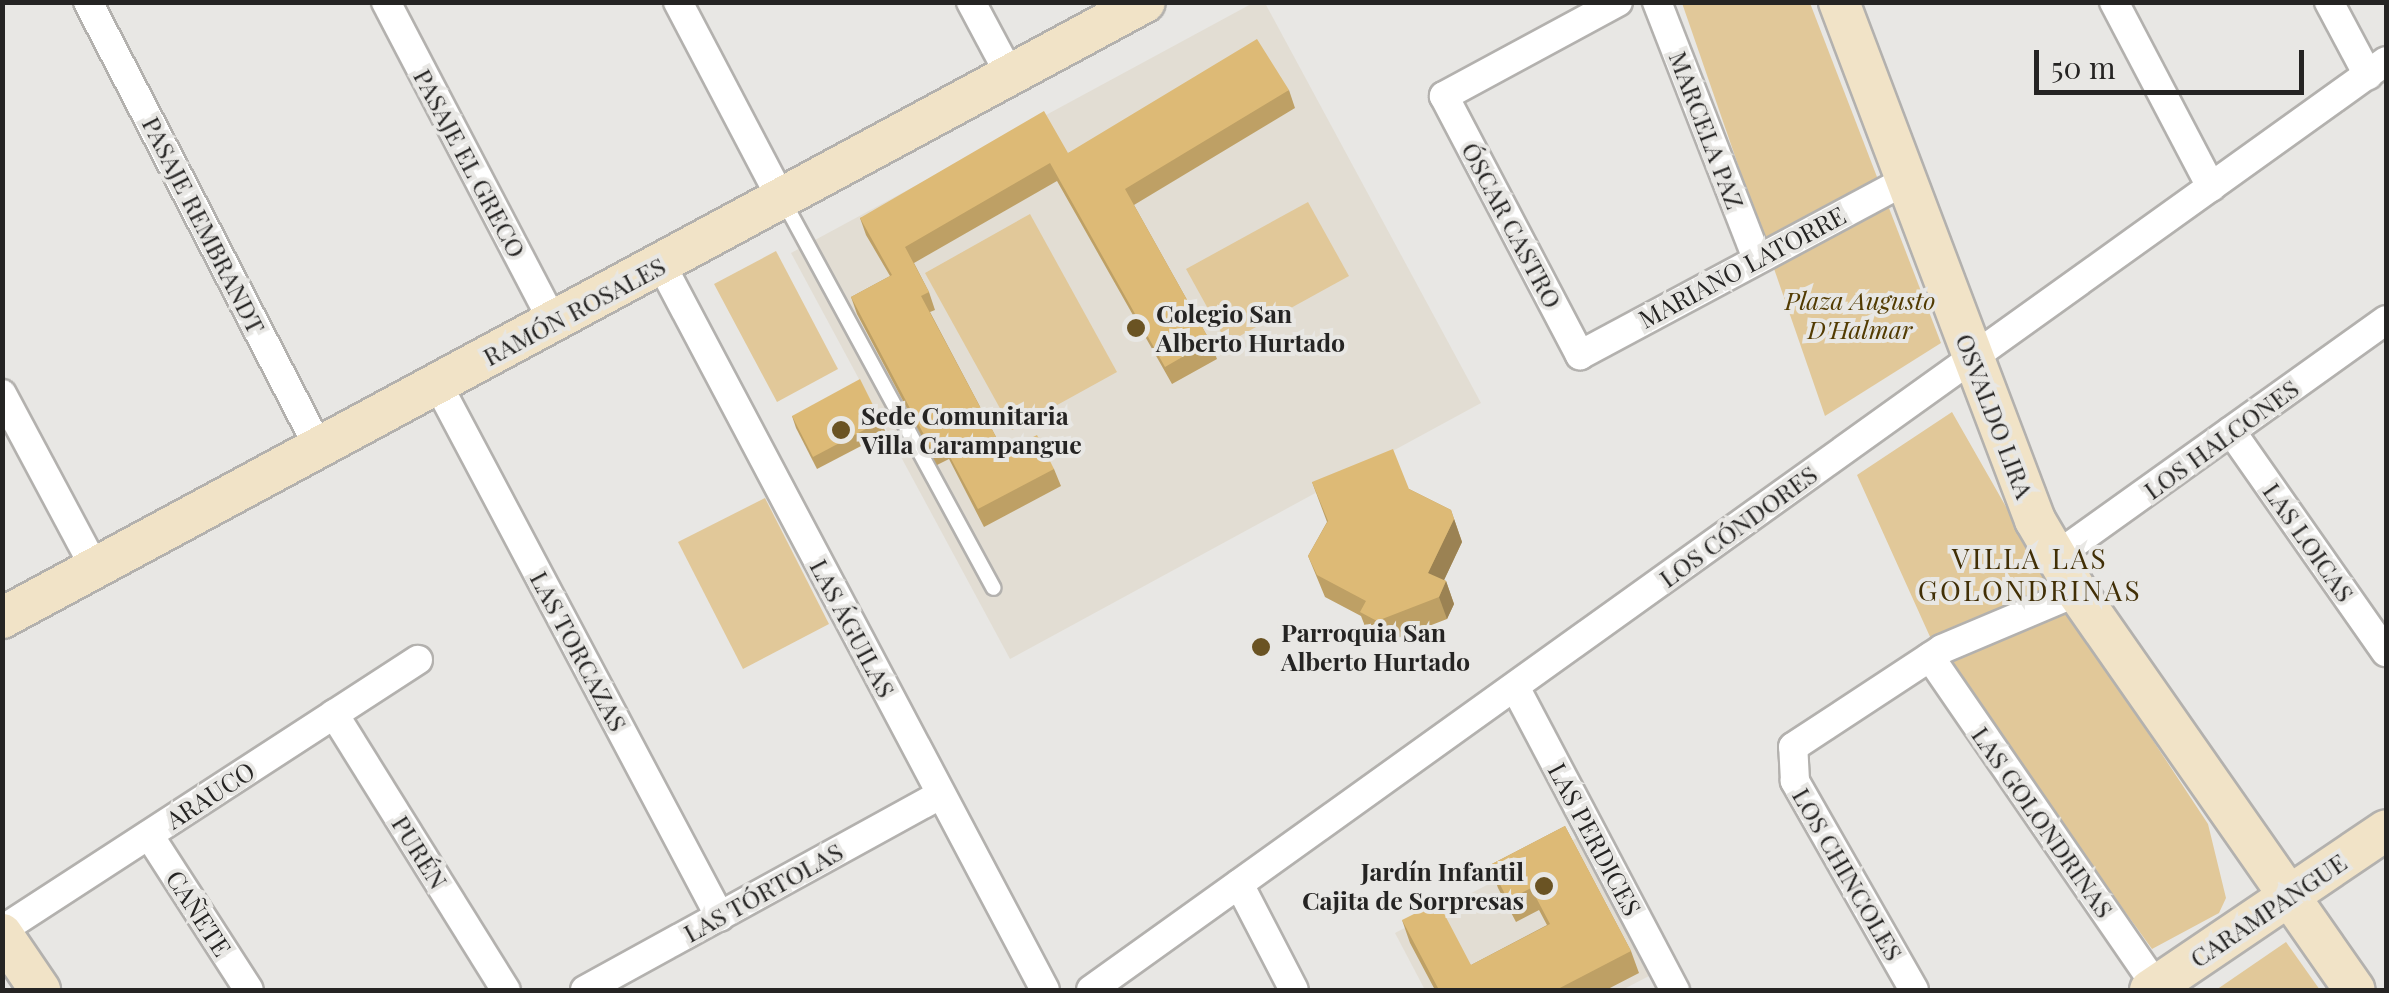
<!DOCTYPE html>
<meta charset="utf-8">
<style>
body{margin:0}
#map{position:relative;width:2389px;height:993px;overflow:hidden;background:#e8e7e4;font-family:"Playfair Display",serif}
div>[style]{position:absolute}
.built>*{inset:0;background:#e2ddd3}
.green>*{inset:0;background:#e1c899}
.roads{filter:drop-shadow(2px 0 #b3b1ae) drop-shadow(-2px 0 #b3b1ae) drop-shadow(0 2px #b3b1ae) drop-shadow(0 -2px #b3b1ae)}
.lane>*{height:14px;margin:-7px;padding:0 7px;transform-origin:7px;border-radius:7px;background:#fff}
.street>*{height:28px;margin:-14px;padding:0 14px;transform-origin:14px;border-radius:14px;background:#fff}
.secondary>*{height:40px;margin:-20px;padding:0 20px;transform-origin:20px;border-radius:20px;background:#f1e3c7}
.wall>*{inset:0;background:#bea065}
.shaded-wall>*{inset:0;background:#9b8253}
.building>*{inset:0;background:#ddba76}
.dots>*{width:28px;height:28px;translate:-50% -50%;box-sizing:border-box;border:5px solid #e8e7e4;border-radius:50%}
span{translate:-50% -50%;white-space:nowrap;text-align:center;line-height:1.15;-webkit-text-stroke:8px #e8e7e4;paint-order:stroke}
.street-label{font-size:25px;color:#252423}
.park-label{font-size:25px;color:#523b02;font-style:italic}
.poi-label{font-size:25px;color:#252423;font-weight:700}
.left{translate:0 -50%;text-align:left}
.right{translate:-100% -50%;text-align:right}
.neighbourhood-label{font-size:28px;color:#412f06;letter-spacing:2.5px}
.frame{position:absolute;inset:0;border:5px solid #252423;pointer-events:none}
.scale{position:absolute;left:2034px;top:50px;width:270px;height:45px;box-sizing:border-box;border:5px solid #252423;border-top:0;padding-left:12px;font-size:30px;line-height:35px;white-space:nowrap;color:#252423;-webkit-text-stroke:8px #e8e7e4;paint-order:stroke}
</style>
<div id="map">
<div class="built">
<i style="clip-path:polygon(1253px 3px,1265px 3px,1481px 403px,1010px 659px,791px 253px)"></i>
<i style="clip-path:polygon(1577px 838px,1649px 976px,1622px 990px,1425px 990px,1395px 933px)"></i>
</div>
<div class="green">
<i style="clip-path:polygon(1682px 3px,1810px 3px,1941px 343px,1825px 416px)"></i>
<i style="clip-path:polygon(1308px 202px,1349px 276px,1227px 343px,1186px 269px)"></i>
<i style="clip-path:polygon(1030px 214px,1117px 372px,1012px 430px,925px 273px)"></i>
<i style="clip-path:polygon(776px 251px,838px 369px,777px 402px,714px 284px)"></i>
<i style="clip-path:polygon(1952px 412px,2050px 584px,2208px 824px,2226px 898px,2219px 913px,2152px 949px,1936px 650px,1857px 475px)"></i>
<i style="clip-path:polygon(765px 498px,829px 624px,743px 669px,678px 542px)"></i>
<i style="clip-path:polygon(2286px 942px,2320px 990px,2216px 990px)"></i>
</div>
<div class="roads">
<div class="lane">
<i style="left:784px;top:202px;width:439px;rotate:61.5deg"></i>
</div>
<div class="street">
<i style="left:88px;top:2px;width:502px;rotate:62.62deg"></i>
<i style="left:386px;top:2px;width:362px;rotate:62.4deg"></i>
<i style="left:678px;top:2px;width:221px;rotate:62.3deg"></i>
<i style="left:971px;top:2px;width:83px;rotate:61.9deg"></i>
<i style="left:1618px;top:2px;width:198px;rotate:151.6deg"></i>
<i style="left:1444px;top:96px;width:293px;rotate:62.3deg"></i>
<i style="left:1580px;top:355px;width:370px;rotate:-28.2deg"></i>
<i style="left:1657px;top:2px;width:275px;rotate:68.7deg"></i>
<i style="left:2114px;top:2px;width:209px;rotate:62.3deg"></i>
<i style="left:2329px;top:2px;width:83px;rotate:61.9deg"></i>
<i style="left:661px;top:264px;width:821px;rotate:62.12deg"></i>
<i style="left:438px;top:385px;width:602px;rotate:62.07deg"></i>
<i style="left:2px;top:394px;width:197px;rotate:61.9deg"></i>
<i style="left:2231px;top:431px;width:270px;rotate:55deg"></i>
<i style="left:2055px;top:557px;width:407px;rotate:-35.6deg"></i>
<i style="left:1930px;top:657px;width:399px;rotate:55.5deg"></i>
<i style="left:1515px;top:687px;width:343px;rotate:62.2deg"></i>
<i style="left:334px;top:714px;width:325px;rotate:58.1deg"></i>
<i style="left:149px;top:835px;width:184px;rotate:57.2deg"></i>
<i style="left:1239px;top:884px;width:119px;rotate:62.6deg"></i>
<i style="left:2px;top:930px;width:496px;rotate:-33deg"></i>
<i style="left:585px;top:990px;width:406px;rotate:-28.8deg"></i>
<i style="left:1091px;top:990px;width:1594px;rotate:-35.65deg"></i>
<i style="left:1914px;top:990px;width:241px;rotate:-119.7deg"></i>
<i style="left:1795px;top:781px;width:34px;rotate:-93deg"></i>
<i style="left:1793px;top:747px;width:178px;rotate:-33.3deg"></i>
<i style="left:1942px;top:649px;width:147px;rotate:-22.9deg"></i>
</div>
<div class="secondary">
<i style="left:1839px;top:2px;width:554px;rotate:69.27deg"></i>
<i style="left:2035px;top:520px;width:83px;rotate:59.7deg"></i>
<i style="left:2077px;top:592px;width:485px;rotate:55.1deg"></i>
<i style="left:2px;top:618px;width:1298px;rotate:-28.32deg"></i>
<i style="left:2px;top:934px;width:68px;rotate:55.8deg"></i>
<i style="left:2150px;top:990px;width:285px;rotate:-34.1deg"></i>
</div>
</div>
<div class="wall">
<i style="clip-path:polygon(1289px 90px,1295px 108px,1134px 205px,1210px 341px,1217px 359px,1172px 384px,1057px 181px,914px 263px,929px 292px,935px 310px,930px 312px,1004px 452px,1054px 469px,1061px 486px,984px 527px,949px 459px,937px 465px,857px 314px,851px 297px,890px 276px,866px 235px,860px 218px,1068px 153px)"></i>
<i style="clip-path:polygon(792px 416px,881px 421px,886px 433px,817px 469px,796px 428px)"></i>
<i style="clip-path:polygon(1312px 482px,1409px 489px,1451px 510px,1462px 542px,1444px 580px,1446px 581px,1454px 604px,1447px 619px,1385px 643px,1368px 634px,1361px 616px,1325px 597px,1308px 556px,1327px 522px)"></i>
<i style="clip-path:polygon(1565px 826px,1631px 951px,1639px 973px,1606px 990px,1435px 990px,1410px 943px,1402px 920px,1471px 965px,1547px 925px,1539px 910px,1516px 922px,1498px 888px,1490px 865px)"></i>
</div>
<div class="shaded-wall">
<i style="clip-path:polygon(1454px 519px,1462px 542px,1437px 595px,1428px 573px)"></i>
<i style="clip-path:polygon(1446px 581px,1454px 604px,1447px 619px,1439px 597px)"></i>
</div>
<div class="building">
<i style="clip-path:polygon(1257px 39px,1289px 90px,1125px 189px,1210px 341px,1165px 367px,1050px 163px,905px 247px,929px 292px,921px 296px,1004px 452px,1037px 435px,1054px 469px,978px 509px,942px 442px,931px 448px,851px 297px,892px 275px,860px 218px,1044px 111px,1068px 153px)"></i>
<i style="clip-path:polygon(860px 379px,881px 421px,813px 457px,792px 416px)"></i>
<i style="clip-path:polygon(1393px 449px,1409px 489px,1451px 510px,1454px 519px,1428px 573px,1446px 581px,1439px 597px,1377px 621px,1360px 612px,1366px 601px,1317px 575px,1308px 556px,1328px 521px,1312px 482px)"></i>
<i style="clip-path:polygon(1565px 826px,1631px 951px,1556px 990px,1439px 990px,1402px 920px,1438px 902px,1471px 965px,1550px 924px,1531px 888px,1508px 900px,1490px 865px)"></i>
</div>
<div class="dots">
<i style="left:1136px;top:328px;background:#6a5323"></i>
<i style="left:841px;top:430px;background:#6a5323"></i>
<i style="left:1261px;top:647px;background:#6a5323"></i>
<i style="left:1544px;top:886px;background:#6a5323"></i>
</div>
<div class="street-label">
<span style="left:1707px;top:130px;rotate:69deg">MARCELA PAZ</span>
<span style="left:470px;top:163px;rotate:62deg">PASAJE EL GRECO</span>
<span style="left:204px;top:225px;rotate:63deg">PASAJE REMBRANDT</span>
<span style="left:1512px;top:225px;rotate:62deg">ÓSCAR CASTRO</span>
<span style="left:1742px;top:267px;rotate:-28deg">MARIANO LATORRE</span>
<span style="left:574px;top:311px;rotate:-28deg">RAMÓN ROSALES</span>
<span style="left:1995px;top:416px;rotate:69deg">OSVALDO LIRA</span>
<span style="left:2221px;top:439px;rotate:-36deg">LOS HALCONES</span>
<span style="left:1738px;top:526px;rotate:-36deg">LOS CÓNDORES</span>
<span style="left:2309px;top:542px;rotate:55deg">LAS LOICAS</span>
<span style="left:853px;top:628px;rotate:62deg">LAS ÁGUILAS</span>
<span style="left:579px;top:651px;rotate:62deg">LAS TORCAZAS</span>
<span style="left:210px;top:795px;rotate:-33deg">ARAUCO</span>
<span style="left:2043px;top:822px;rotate:55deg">LAS GOLONDRINAS</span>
<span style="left:1595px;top:839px;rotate:62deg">LAS PERDICES</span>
<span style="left:420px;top:852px;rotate:58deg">PURÉN</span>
<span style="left:1848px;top:874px;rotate:60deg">LOS CHINCOLES</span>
<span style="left:763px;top:892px;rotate:-29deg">LAS TÓRTOLAS</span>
<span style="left:2268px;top:910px;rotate:-34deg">CARAMPANGUE</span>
<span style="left:199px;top:913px;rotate:57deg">CAÑETE</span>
</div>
<div class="park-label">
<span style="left:1860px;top:315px">Plaza Augusto<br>D'Halmar</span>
</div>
<div class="poi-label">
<span class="left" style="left:1156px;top:328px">Colegio San<br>Alberto Hurtado</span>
<span class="left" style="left:861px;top:430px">Sede Comunitaria<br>Villa Carampangue</span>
<span class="left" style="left:1281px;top:647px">Parroquia San<br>Alberto Hurtado</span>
<span class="right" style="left:1524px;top:886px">Jardín Infantil<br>Cajita de Sorpresas</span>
</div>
<div class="neighbourhood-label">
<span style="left:2030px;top:574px">VILLA LAS<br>GOLONDRINAS</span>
</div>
<div class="frame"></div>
<div class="scale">50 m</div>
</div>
